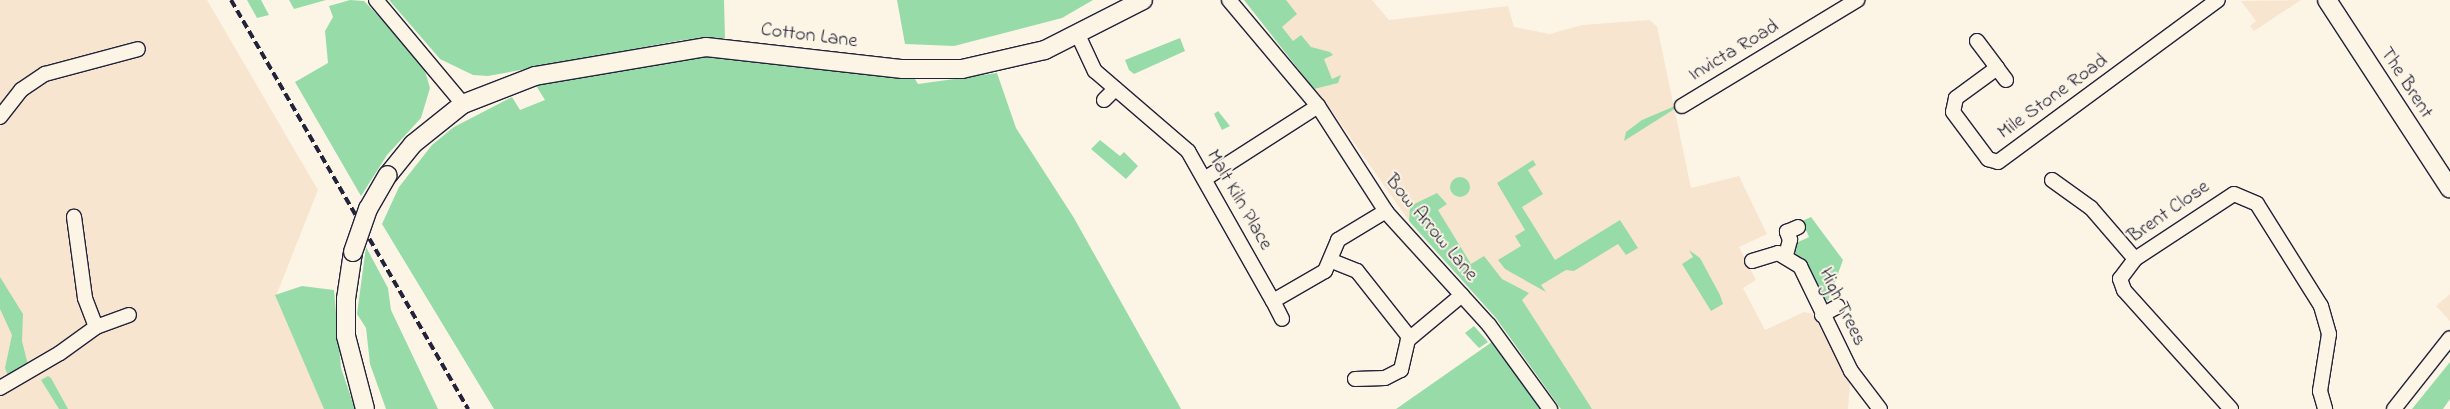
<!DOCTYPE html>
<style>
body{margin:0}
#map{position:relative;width:2450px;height:409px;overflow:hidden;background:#fcf5e5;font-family:"Indie Flower",sans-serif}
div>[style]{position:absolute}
.built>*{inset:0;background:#f8e5d0}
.green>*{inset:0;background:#97dca8}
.round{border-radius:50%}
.roads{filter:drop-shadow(1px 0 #22223b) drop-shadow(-1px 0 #22223b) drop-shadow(0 1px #22223b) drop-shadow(0 -1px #22223b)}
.minor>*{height:14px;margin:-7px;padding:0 7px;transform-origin:7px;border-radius:7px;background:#fcf5e5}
.major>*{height:18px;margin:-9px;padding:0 9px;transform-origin:9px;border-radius:9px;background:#fcf5e5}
.rail>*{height:4px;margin-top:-2px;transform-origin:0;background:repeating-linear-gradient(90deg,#22223b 0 8px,transparent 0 12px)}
.bridges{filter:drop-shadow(1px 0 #22223b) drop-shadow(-1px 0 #22223b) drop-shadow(0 1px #22223b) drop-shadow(0 -1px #22223b)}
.major-bridge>*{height:18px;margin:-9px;padding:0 9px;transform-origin:9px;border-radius:9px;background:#fcf5e5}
span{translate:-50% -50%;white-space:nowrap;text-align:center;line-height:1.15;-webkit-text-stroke:4px #fcf5e5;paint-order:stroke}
.street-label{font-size:20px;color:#22223b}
</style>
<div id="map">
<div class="built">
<i style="clip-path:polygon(0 0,207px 0,318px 190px,276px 296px,326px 409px,0 409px)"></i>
<i style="clip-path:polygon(1244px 0,1372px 0,1389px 20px,1508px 6px,1514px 27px,1550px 34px,1582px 25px,1649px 20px,1657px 26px,1691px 188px,1739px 176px,1767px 234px,1739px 247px,1756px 280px,1743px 288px,1765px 330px,1804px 312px,1813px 314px,1850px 384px,1848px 409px,1561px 409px,1496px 318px,1409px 221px,1331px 110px)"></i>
<i style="clip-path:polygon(2301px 0,2254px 31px,2250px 26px,2256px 21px,2241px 1px)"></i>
<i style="clip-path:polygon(2450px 294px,2450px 321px,2436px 306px)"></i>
</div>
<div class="green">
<i style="clip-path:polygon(247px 0,261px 0,269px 15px,257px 18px)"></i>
<i style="clip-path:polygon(289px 0,326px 0,294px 9px)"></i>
<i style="clip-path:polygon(350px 0,364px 1px,393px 31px,425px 71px,430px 88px,421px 118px,387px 155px,361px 196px,295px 82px,328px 63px,325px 31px,333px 17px,329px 6px)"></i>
<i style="clip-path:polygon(389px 0,724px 0,725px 38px,683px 40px,488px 76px,473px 75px,440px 59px)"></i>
<i style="clip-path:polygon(897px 0,1093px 0,1062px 18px,954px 46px,905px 44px)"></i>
<i style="clip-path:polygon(1244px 0,1286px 0,1297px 14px,1282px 27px,1293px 41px,1301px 35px,1311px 47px,1330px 52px,1333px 55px,1324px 59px,1332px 79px,1341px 75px,1338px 83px,1314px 89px)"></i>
<i style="clip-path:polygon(1180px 38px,1185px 51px,1134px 74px,1129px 70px,1125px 60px)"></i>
<i style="clip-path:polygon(725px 55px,915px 79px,918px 84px,997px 73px,1016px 128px,1074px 218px,1181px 409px,494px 409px,382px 224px,399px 187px,432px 145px,454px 127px,512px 97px,520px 110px,545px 100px,535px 84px,666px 60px)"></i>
<i style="clip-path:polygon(1675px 106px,1676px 108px,1624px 141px,1626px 132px,1642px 120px)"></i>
<i style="clip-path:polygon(1218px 111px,1230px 126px,1222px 130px,1214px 114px)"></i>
<i style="clip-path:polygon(1100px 140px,1120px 156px,1124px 152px,1138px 166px,1126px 179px,1091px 149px)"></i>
<i style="clip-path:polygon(1533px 160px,1536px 165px,1528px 170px,1543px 194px,1522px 207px,1555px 260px,1620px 220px,1638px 248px,1626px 255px,1618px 244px,1574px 271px,1566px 270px,1541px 285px,1546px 292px,1505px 269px,1498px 260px,1521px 246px,1515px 236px,1525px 230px,1497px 183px)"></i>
<i class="round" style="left:1450px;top:177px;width:20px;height:20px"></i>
<i style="clip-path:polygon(1437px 193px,1447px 204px,1438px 210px,1471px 264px,1484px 256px,1502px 279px,1529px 293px,1522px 300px,1592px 409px,1561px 409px,1496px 318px,1409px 221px,1410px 206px)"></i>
<i style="clip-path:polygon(1811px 217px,1843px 260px,1828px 301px,1822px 297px,1808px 264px,1793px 255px,1796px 243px,1809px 237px,1802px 221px)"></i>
<i style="clip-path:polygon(366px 247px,388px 288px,391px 310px,438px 409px,386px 409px,370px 364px,366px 328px,357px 314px)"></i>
<i style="clip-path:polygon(1689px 250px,1700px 258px,1720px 295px,1723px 304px,1711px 311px,1682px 264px,1693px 257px)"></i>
<i style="clip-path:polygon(0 277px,23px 314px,22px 341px,28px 365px,8px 376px,5px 368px,12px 335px,0 309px)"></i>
<i style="clip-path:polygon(302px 286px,334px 290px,341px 368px,355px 409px,324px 409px,275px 295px)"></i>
<i style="clip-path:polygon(1474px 326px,1488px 342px,1479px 348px,1465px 333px)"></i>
<i style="clip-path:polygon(1492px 342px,1542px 409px,1396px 409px)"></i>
<i style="clip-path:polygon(2450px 362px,2450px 399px,2443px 409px,2412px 409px)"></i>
<i style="clip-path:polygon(48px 376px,51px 378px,68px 409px,59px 409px,41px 380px)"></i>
</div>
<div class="roads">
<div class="minor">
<i style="left:376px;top:0;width:136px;rotate:50.1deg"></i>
<i style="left:1229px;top:0;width:138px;rotate:50deg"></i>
<i style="left:1318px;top:106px;width:127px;rotate:57.2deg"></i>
<i style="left:1387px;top:213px;width:151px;rotate:47.7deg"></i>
<i style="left:1489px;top:325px;width:104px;rotate:54deg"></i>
<i style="left:1078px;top:35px;width:40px;rotate:65deg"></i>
<i style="left:1095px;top:71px;width:123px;rotate:40.7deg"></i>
<i style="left:1188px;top:151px;width:172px;rotate:60.5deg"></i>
<i style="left:1273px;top:301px;width:60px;rotate:-30deg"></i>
<i style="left:1325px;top:271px;width:34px;rotate:-67deg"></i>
<i style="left:1338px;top:240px;width:56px;rotate:-31.1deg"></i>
<i style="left:1977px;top:41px;width:34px;rotate:53deg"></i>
<i style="left:1997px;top:68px;width:51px;rotate:143.8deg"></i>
<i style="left:1956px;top:98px;width:14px;rotate:102deg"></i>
<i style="left:1953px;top:112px;width:59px;rotate:53.3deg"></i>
<i style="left:1988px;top:159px;width:10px;rotate:17deg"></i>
<i style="left:1998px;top:162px;width:273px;rotate:-36.4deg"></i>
<i style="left:1997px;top:68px;width:15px;rotate:53deg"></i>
<i style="left:1104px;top:100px;width:16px;rotate:-45deg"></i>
<i style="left:1682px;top:106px;width:205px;rotate:-31.2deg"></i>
<i style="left:0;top:117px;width:34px;rotate:-52deg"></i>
<i style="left:21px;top:90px;width:29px;rotate:-34deg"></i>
<i style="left:45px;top:74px;width:96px;rotate:-15deg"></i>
<i style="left:1206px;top:178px;width:133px;rotate:-32.7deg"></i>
<i style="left:2052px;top:180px;width:48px;rotate:35.7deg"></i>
<i style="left:2091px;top:208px;width:67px;rotate:49.2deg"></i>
<i style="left:1786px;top:255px;width:16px;rotate:-75deg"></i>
<i style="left:1790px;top:240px;width:9px;rotate:-111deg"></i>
<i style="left:1787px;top:232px;width:12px;rotate:-24deg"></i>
<i style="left:1332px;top:261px;width:27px;rotate:22deg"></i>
<i style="left:1357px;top:271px;width:85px;rotate:51.7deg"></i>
<i style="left:1752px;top:261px;width:27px;rotate:-17deg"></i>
<i style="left:1778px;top:253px;width:26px;rotate:31deg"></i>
<i style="left:1800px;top:266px;width:117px;rotate:64.1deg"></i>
<i style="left:1851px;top:371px;width:48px;rotate:52.7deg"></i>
<i style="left:1273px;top:301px;width:20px;rotate:63deg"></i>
<i style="left:1822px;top:315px;width:18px;rotate:-29deg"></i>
<i style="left:96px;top:327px;width:35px;rotate:-20deg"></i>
<i style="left:1355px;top:379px;width:30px;rotate:-2deg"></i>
<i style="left:1385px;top:378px;width:18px;rotate:-27deg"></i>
<i style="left:1401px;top:370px;width:31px;rotate:-77deg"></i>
<i style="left:1408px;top:340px;width:70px;rotate:-39.8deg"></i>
<i style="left:0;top:388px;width:69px;rotate:-30.3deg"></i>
<i style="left:60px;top:353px;width:44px;rotate:-35.8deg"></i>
<i style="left:96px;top:327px;width:31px;rotate:-111deg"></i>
<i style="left:85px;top:298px;width:82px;rotate:-97.7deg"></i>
<i style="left:2231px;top:409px;width:160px;rotate:-132deg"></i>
<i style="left:2124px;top:290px;width:12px;rotate:-110deg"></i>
<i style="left:2120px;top:279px;width:25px;rotate:-53deg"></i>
<i style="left:2135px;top:259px;width:118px;rotate:-33.3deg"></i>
<i style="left:2234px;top:194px;width:25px;rotate:23deg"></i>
<i style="left:2257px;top:204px;width:120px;rotate:57.9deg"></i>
<i style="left:2321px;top:306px;width:29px;rotate:74deg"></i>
<i style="left:2329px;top:334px;width:58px;rotate:99deg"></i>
<i style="left:2320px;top:391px;width:19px;rotate:74deg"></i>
<i style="left:2394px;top:409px;width:90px;rotate:-51.7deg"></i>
</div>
<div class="major">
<i style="left:2327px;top:0;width:225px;rotate:56.9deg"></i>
<i style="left:388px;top:175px;width:40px;rotate:-51deg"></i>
<i style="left:413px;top:144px;width:64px;rotate:-38.7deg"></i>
<i style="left:463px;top:104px;width:77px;rotate:-21.3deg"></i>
<i style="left:535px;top:76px;width:173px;rotate:-9.6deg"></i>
<i style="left:706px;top:47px;width:198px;rotate:6.4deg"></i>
<i style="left:903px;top:69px;width:59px"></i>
<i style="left:962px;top:69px;width:85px;rotate:-12.9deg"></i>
<i style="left:1045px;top:50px;width:110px;rotate:-27deg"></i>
<i style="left:353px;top:252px;width:48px;rotate:98.5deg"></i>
<i style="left:346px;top:299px;width:37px;rotate:90deg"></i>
<i style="left:346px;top:336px;width:75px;rotate:75.4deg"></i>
</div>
</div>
<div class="rail">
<i style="left:231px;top:0;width:473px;rotate:59.9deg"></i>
</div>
<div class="bridges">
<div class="major-bridge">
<i style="left:353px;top:252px;width:46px;rotate:-70.8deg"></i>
<i style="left:368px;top:209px;width:39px;rotate:-60deg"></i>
</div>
</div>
<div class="street-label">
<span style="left:809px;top:36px;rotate:7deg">Cotton Lane</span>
<span style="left:1734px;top:51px;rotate:-31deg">Invicta Road</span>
<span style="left:2406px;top:83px;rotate:57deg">The Brent</span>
<span style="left:2053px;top:97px;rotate:-36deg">Mile Stone Road</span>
<span style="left:1239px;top:200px;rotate:60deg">Malt Kiln Place</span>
<span style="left:2169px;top:212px;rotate:-35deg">Brent Close</span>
<span style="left:1431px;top:228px;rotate:50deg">Bow Arrow Lane</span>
<span style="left:1842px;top:307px;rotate:64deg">High Trees</span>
</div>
</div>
